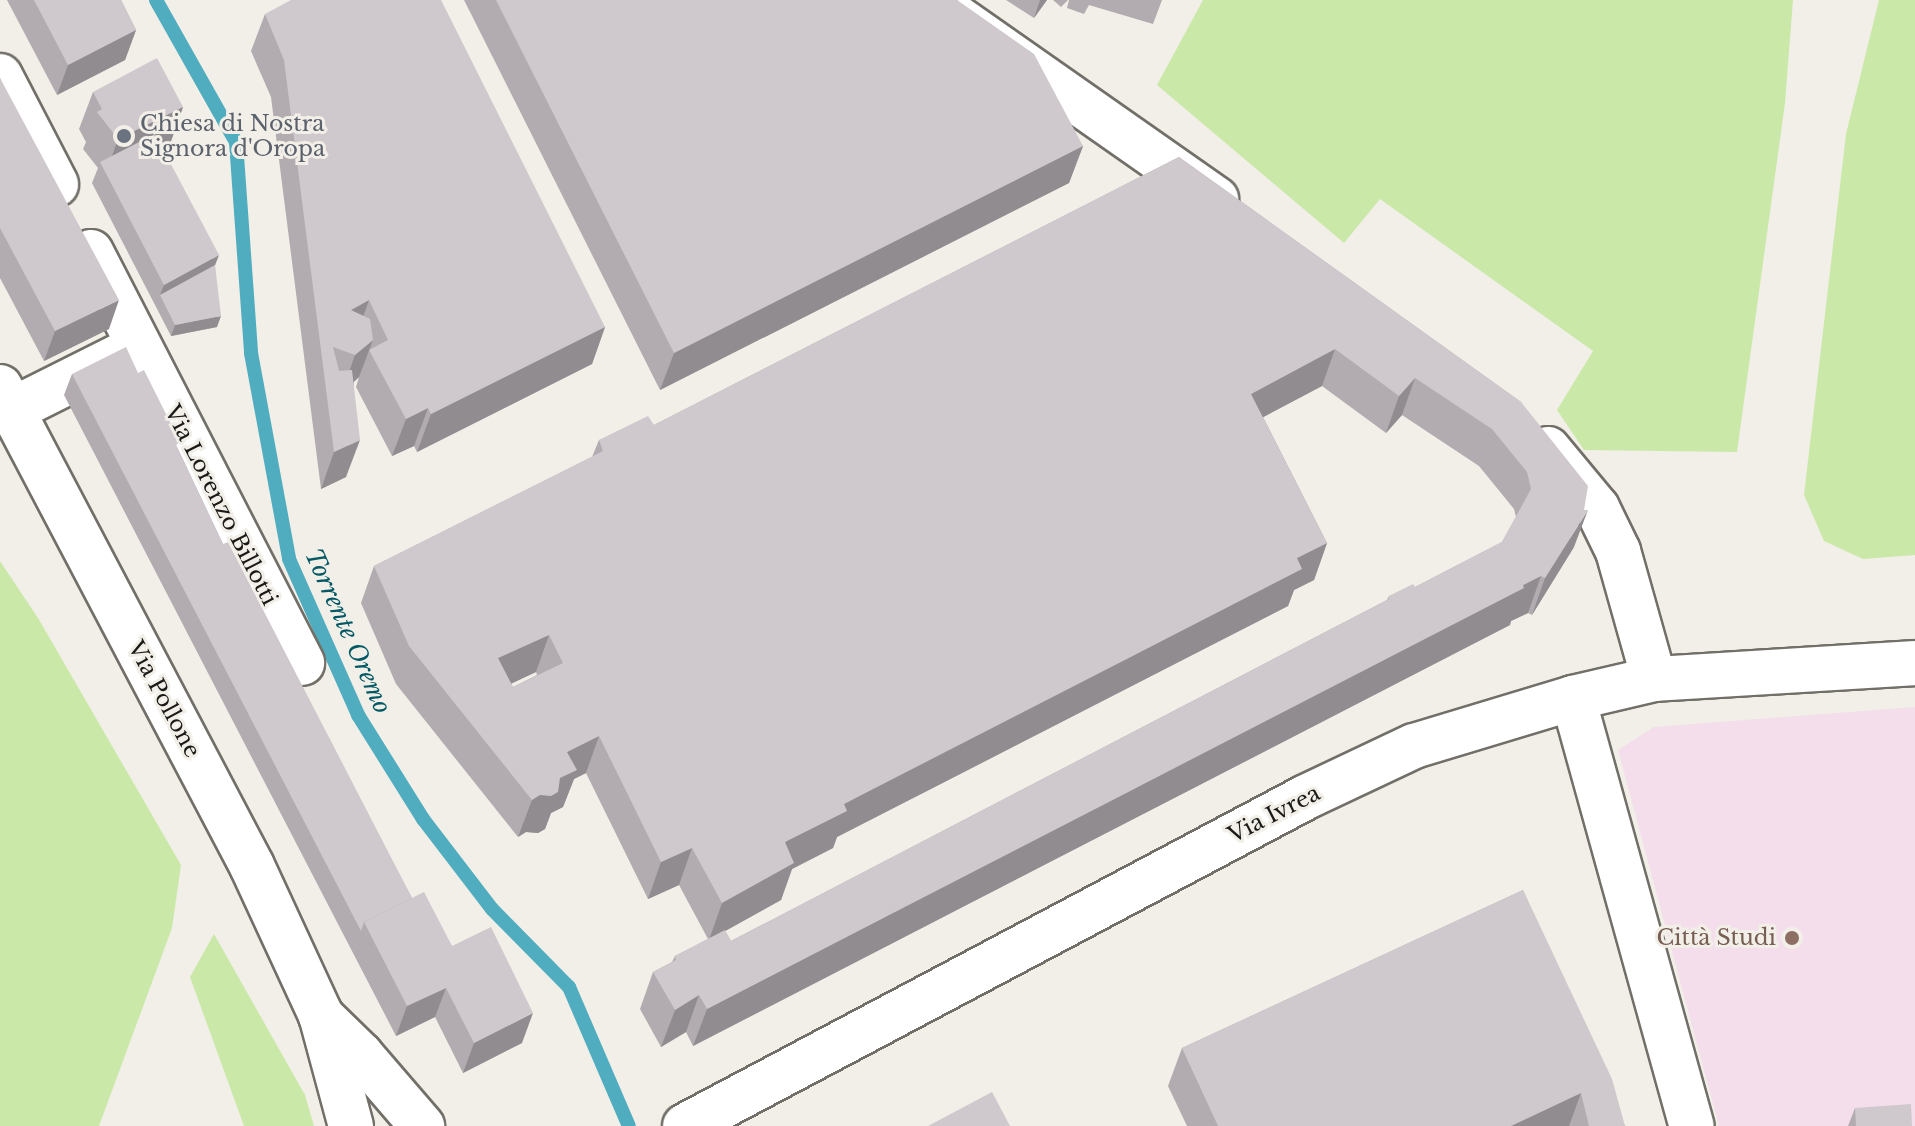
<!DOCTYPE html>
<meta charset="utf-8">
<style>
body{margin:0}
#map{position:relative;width:1915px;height:1126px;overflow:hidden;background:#f1efe7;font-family:"Libre Baskerville",serif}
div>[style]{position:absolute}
.education>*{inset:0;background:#f4deeb}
.green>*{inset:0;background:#cae9a8}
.stream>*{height:14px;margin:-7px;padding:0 7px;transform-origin:7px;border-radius:7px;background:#4fadbf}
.roads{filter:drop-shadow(2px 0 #716f68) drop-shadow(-2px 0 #716f68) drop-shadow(0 2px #716f68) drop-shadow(0 -2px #716f68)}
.minor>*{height:44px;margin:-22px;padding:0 22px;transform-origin:22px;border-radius:22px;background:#fff}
.major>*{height:44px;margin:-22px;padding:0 22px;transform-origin:22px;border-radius:22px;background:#fff}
.wall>*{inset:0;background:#b2acb0}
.shaded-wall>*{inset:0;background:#918c90}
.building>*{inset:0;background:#cfc8cd}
.dots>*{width:22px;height:22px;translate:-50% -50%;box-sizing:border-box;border:4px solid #f1efe7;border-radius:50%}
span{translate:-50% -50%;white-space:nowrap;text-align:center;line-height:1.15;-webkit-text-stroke:6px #f1efe7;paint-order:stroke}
.worship-label{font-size:22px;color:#5b616d}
.left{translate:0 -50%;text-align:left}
.street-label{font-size:22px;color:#1a1917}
.education-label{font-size:22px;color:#785e54}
.right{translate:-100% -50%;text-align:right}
.water-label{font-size:24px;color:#025865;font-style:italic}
</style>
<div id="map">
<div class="education">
<i style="clip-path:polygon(1915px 707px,1915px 1126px,1719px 1126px,1618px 750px,1654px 727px)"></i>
</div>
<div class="green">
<i style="clip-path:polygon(1203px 0,1793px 0,1785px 103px,1737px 452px,1584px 450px,1557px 410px,1593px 351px,1380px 199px,1344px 243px,1157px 85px)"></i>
<i style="clip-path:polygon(1879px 0,1915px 0,1915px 555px,1863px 559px,1824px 541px,1804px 495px,1846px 134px)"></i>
<i style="clip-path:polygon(0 561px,38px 618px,181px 865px,172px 928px,99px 1126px,0 1126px)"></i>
<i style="clip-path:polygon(214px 934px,305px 1095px,314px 1126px,244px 1126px,190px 977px)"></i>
</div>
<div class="stream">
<i style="left:156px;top:0;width:163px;rotate:60.6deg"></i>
<i style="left:236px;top:142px;width:212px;rotate:85.9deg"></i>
<i style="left:251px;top:353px;width:209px;rotate:79.5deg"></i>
<i style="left:289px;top:559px;width:171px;rotate:66.1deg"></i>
<i style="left:358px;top:715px;width:123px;rotate:58deg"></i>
<i style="left:423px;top:819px;width:113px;rotate:52.5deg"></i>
<i style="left:492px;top:909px;width:110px;rotate:45.4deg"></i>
<i style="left:569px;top:987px;width:151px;rotate:66.7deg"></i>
</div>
<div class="roads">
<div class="minor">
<i style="left:932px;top:0;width:347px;rotate:35deg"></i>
<i style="left:0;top:76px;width:122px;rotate:62.6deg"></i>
<i style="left:91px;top:252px;width:462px;rotate:62.8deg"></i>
<i style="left:0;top:387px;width:541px;rotate:62.25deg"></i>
<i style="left:252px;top:866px;width:164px;rotate:65.2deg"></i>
<i style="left:321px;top:1015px;width:115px;rotate:74.9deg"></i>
<i style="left:12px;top:410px;width:125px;rotate:-26.6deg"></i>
<i style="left:1548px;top:449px;width:77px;rotate:50.3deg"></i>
<i style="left:1597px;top:508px;width:48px;rotate:64deg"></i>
<i style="left:1618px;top:551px;width:133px;rotate:74.3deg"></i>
<i style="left:1573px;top:698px;width:444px;rotate:74.5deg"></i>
<i style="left:321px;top:1016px;width:56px;rotate:44.3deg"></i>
<i style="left:361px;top:1055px;width:94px;rotate:49.3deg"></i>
</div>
<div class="major">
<i style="left:685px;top:1126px;width:703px;rotate:-27.91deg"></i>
<i style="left:1306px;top:797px;width:119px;rotate:-25.3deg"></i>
<i style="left:1414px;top:746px;width:166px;rotate:-16.8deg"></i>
<i style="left:1573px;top:698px;width:83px;rotate:-13.2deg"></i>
<i style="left:1654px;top:679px;width:261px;rotate:-3.5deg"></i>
</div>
</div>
<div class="wall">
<i style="clip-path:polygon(7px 0,121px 0,136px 30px,125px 60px,57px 95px)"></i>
<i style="clip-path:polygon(464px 0,957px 0,1083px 146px,1069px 183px,660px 390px)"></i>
<i style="clip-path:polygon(1006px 0,1047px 0,1034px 18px)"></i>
<i style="clip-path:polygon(1053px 0,1068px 0,1061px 7px)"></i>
<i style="clip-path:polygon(1069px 0,1162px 0,1153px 24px,1089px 5px,1084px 14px,1067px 8px)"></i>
<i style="clip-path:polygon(265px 14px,605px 327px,592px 364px,417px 452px,414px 446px,392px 456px,356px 387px,359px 377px,354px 382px,346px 477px,321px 489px,271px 97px,251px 51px)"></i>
<i style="clip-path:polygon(0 78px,109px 329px,44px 361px,0 278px)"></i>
<i style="clip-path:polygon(93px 92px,183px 107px,170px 144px,162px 147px,215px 265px,217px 327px,171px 336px,92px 183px,98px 168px,83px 149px,86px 142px,79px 129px)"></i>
<i style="clip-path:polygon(evenodd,1179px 157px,1521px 402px,1574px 547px,1532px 615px,1528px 613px,1511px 621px,1510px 625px,693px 1046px,686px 1032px,661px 1047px,640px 1009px,653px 972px,672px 962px,675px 956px,708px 939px,679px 885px,648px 899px,586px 773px,574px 779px,563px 807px,551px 813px,545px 829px,538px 833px,526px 832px,518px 837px,396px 684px,361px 603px,374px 566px,592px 457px,599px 440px,654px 425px,1179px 157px,1322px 386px,1386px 433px,1402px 415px,1479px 466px,1514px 509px,1516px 517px,1502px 542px,1415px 587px,1389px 596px,1387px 600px,731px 941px,725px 931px,781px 900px,792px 869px,833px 848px,837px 837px,1288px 606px,1294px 590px,1314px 580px,1327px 543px,1263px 417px,1322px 386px,1179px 157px,536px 672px,537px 675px,513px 687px,511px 683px,536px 672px)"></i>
<i style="clip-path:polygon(138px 373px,178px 449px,223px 544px,412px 898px,452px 946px,522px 1043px,463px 1073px,435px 1017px,396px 1036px,64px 395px,72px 374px)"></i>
<i style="clip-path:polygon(1523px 890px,1625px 1126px,1187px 1126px,1168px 1086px,1182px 1048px)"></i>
<i style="clip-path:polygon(1855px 1108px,1912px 1126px,1848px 1126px)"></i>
</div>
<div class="shaded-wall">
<i style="clip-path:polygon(1040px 0,1047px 0,1034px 18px)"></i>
<i style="clip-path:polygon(136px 30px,125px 60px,57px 95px,68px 65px)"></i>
<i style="clip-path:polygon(183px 107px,170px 144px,107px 175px,106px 173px,118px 139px)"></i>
<i style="clip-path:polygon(1083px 146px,1069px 183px,660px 390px,674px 353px)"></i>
<i style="clip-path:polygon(219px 255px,211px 276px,160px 295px,164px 285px)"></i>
<i style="clip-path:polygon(119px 300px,109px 329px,44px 361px,55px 331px)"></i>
<i style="clip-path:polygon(369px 300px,356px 337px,351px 310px)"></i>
<i style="clip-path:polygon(221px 316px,217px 327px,171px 336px,175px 325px)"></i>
<i style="clip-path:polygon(605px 327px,592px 364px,417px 452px,431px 414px)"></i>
<i style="clip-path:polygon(373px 340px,359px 377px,342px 392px,355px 355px)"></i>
<i style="clip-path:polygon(1335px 349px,1322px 386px,1237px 431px,1251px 394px)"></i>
<i style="clip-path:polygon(1415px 378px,1402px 415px,1386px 433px,1399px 396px)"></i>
<i style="clip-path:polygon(428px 408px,414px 446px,392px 456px,406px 419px)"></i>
<i style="clip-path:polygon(360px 440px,346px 477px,321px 489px,334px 452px)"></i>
<i style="clip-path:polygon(1588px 510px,1574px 547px,1532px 615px,1545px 578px)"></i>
<i style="clip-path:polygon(1327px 543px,1314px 580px,1294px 590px,1288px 606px,837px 837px,833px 848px,792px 869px,781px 900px,709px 940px,722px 903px,785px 842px,844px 804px,1297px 558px)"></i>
<i style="clip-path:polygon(1541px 576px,1528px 613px,1511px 621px,1510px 625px,693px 1046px,707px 1009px)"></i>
<i style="clip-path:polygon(549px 635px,536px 672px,485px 696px,498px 658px)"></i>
<i style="clip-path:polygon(599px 736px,586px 773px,574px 779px,563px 807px,551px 813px,545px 829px,538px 833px,526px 832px,518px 837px,532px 800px,567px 752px)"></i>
<i style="clip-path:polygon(692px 848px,679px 885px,648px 899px,661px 862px)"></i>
<i style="clip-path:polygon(446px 988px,435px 1017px,396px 1036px,407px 1006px)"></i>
<i style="clip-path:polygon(699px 995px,686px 1032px,661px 1047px,675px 1010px)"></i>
<i style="clip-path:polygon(533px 1013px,522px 1043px,463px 1073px,474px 1043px)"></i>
<i style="clip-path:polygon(1581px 1093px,1569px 1126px,1511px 1126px)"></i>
</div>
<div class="building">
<i style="clip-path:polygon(34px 0,121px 0,136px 30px,68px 65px)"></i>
<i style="clip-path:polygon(291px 0,441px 0,605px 327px,431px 414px,428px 408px,406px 419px,369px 350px,388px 340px,369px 300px,351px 310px,370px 319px,373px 340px,355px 355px,333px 347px,339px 371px,352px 370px,360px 440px,334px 452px,284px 60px,265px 14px)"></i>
<i style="clip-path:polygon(496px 0,957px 0,1034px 54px,1083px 146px,674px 353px)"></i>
<i style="clip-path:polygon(157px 58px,183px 107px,118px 139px,97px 112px,102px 109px,93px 92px)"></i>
<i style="clip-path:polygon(0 78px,119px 300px,55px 331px,0 228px)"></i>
<i style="clip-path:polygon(155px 134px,219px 255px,164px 285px,100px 162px)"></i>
<i style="clip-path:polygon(evenodd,1179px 157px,1521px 402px,1588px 486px,1584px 510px,1588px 510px,1545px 578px,1541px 576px,1523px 585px,1524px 588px,707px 1009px,699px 995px,675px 1010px,653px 972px,676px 960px,675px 956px,725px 930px,731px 941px,1389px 599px,1389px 596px,1413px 584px,1415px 587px,1502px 542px,1531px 489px,1527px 472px,1492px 429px,1415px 378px,1399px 396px,1335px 349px,1251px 394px,1327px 543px,1297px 558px,1302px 569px,844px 804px,847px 811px,785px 842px,794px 863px,722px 903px,692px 848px,661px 862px,599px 736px,567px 752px,577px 770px,560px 778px,558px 792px,551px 796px,540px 795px,532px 800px,409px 646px,374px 566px,603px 451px,599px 440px,648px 416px,654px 425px,1179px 157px,549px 635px,563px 663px,513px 687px,498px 658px,549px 635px)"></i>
<i style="clip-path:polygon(215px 265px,221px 316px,175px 325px,160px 295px)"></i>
<i style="clip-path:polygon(126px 347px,138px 373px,144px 370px,180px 442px,176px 445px,223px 544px,228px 542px,412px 898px,364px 922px,361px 931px,72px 374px)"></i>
<i style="clip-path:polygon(1523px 890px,1612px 1079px,1625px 1126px,1589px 1126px,1581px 1093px,1511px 1126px,1218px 1126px,1182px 1048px)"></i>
<i style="clip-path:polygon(424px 892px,452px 946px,491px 927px,533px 1013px,474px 1043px,446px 988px,407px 1006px,364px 922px)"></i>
<i style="clip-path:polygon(992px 1092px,1010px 1126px,928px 1126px)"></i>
<i style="clip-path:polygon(1911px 1104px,1912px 1126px,1856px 1126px,1855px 1108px)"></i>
</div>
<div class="dots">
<i style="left:124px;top:136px;background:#6b7280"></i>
<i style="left:1792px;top:938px;background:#8d6e63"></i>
</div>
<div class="worship-label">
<span class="left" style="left:140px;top:136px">Chiesa di Nostra<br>Signora d'Oropa</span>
</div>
<div class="street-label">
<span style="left:221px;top:505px;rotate:63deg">Via Lorenzo Billotti</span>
<span style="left:164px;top:699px;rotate:62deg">Via Pollone</span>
<span style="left:1274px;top:814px;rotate:-27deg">Via Ivrea</span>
</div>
<div class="education-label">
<span class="right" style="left:1776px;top:938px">Città Studi</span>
</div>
<div class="water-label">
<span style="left:348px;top:631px;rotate:66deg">Torrente Oremo</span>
</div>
</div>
